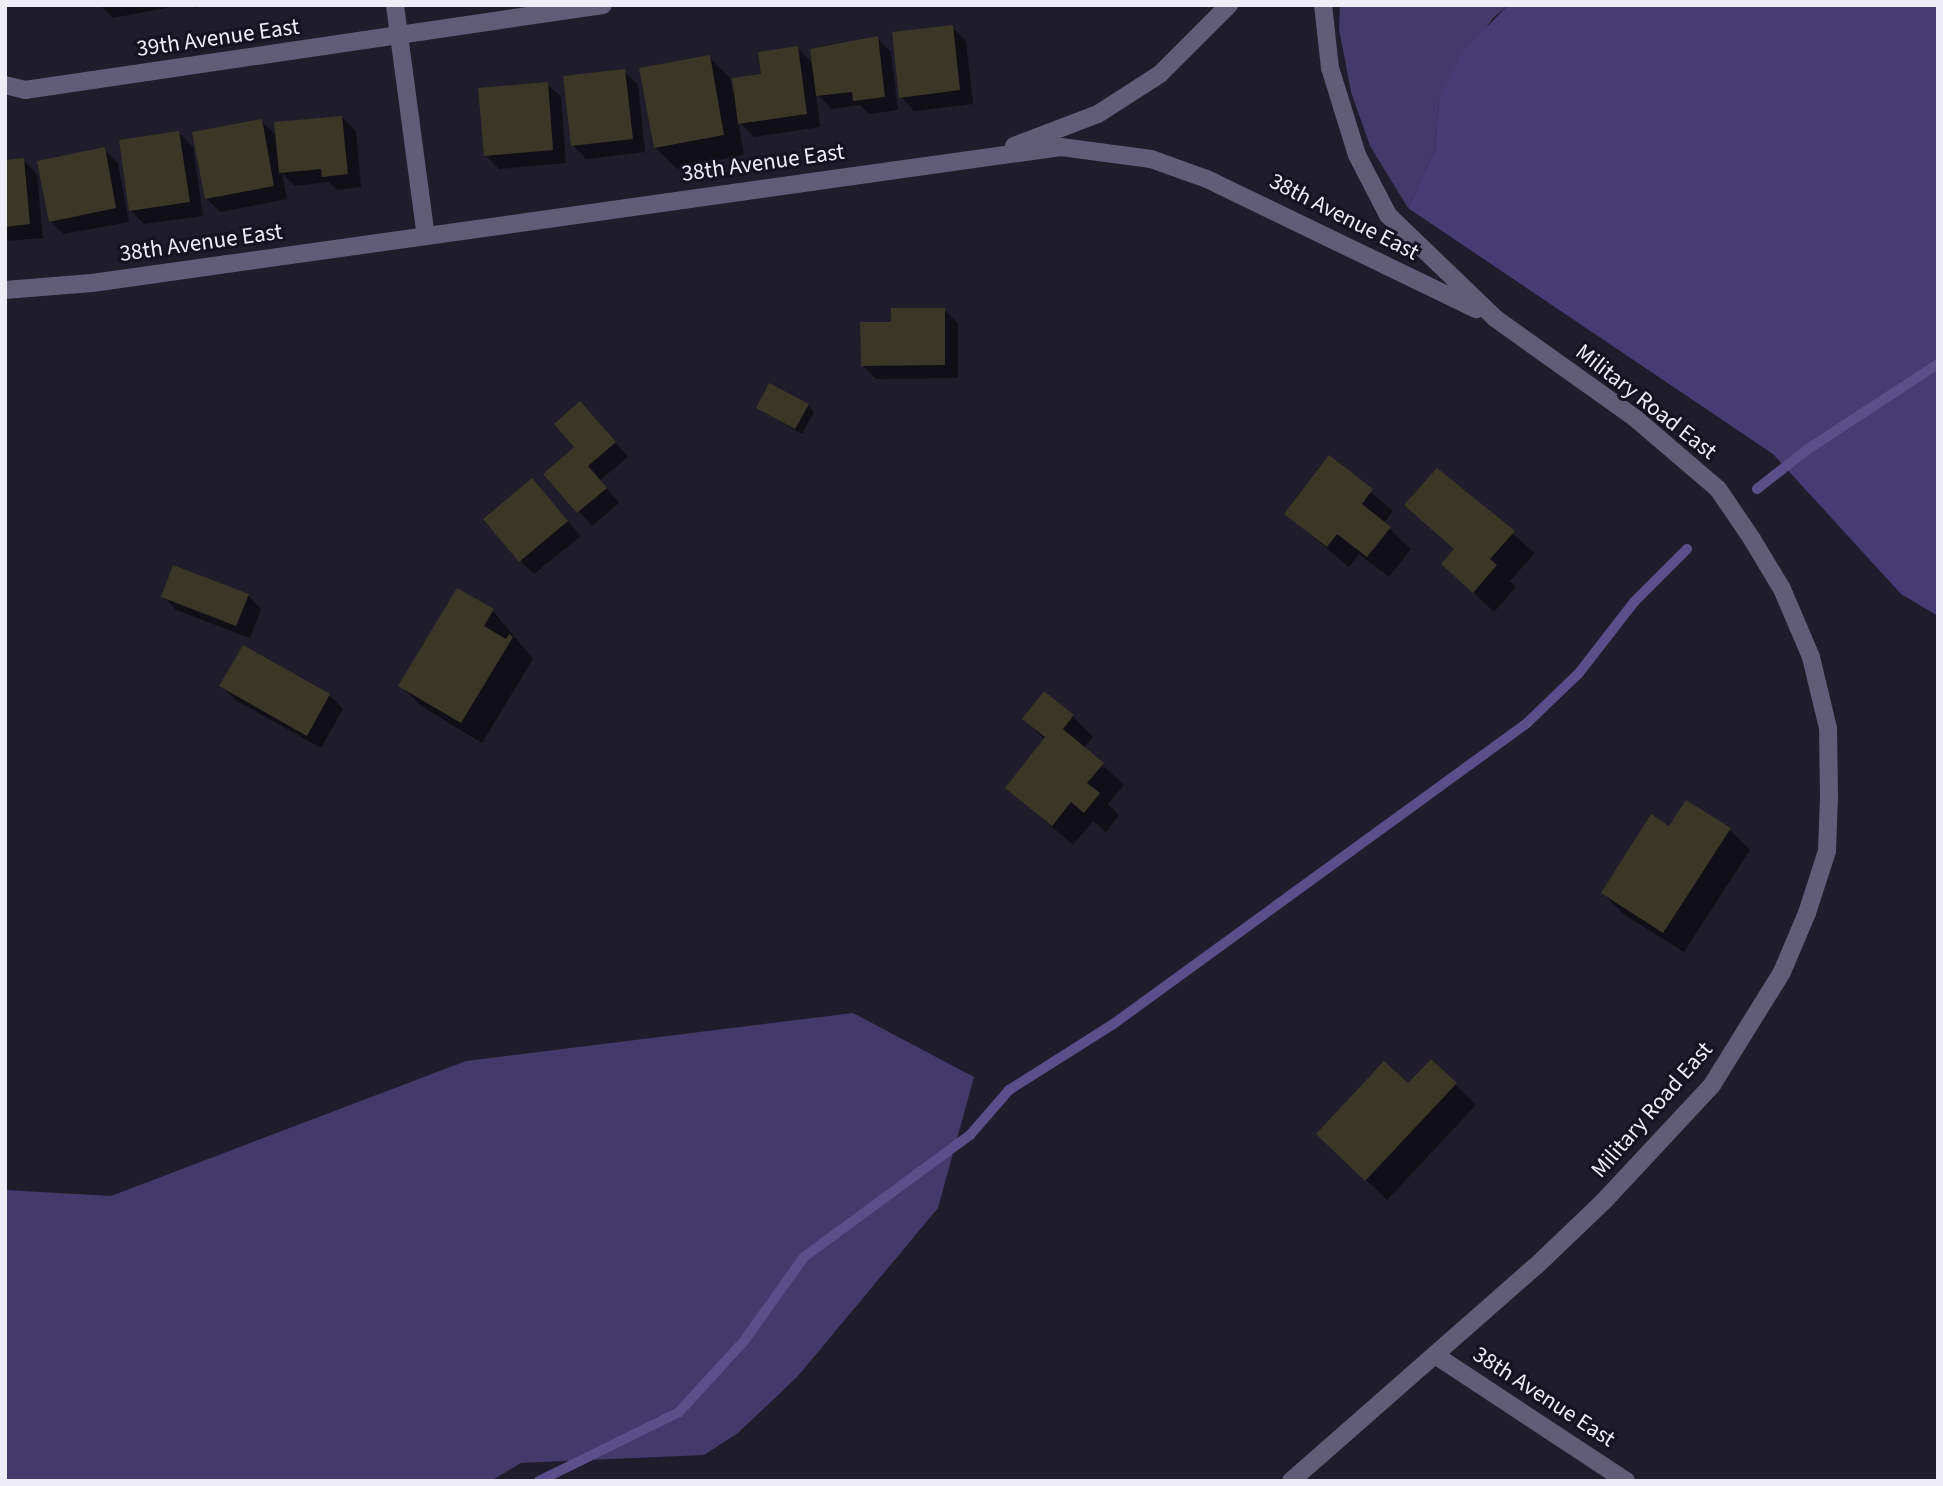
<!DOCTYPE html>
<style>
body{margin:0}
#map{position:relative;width:1943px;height:1486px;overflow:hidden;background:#1f1c2b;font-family:"Source Sans 3",sans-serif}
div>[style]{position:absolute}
.green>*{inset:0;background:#43396a}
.forest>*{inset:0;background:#473b74}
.shadow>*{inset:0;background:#0007}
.stream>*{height:10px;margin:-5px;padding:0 5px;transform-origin:5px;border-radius:5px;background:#5b4f8b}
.building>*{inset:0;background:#3b3726}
.minor>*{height:18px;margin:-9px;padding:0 9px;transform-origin:9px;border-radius:9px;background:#615d78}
.tertiary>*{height:18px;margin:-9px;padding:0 9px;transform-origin:9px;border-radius:9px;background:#615d78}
span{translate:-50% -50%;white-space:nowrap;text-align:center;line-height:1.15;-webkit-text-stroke:6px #151321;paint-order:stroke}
.street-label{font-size:23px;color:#edecf7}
.frame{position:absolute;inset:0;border:7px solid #edecf7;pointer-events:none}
</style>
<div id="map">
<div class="green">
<i style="clip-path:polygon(1340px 5px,1508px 5px,1492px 19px,1439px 100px,1435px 150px,1408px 208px,1370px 146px,1351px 92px,1339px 29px)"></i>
<i style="clip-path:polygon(853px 1013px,974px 1077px,938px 1208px,798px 1376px,738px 1433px,704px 1455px,521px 1463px,491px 1481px,5px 1481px,5px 1190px,111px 1196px,466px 1061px)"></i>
</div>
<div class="forest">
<i style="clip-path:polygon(1508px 5px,1938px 5px,1938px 616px,1901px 594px,1773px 454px,1408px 208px,1435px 150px,1439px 100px,1461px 54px)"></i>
</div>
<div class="shadow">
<i style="clip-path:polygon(100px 5px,177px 5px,177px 6px,113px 18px)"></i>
<i style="clip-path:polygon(192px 5px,217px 5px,195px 8px)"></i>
<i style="clip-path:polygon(952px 27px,966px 41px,973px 104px,914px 111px,901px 97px)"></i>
<i style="clip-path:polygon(877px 38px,891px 52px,898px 110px,869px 114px,860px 105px,831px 109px,816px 93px,820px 127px,754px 137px,738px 121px,744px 155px,676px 168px,655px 147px,709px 57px,730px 78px,733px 93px,798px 48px,814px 65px)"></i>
<i style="clip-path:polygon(624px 71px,638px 85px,645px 152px,586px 159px,573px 145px)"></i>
<i style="clip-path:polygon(547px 84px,561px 97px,566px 163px,499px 169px,486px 156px)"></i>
<i style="clip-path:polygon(342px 117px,356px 131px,361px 187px,337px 190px,329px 182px,295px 186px,282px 173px,287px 199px,220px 212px,207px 199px,261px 121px,278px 137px)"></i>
<i style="clip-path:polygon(179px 133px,193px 147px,203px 216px,144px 224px,130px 210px)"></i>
<i style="clip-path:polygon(104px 149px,118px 163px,129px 222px,64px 234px,50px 221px)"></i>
<i style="clip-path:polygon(23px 160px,37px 174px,43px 238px,5px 241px,5px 162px)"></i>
<i style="clip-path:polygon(944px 310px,958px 323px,958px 378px,876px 379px,862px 365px,893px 324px)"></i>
<i style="clip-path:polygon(808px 405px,814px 412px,802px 434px,758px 408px)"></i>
<i style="clip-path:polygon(594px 417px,628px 457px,600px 480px,619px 503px,592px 526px,545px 474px,576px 447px)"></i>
<i style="clip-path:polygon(1330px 458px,1393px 511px,1384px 523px,1411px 549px,1389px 577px,1359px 554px,1349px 567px,1286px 514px)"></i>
<i style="clip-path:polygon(1437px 470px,1535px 553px,1510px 581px,1516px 587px,1494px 612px,1443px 564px,1455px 550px,1406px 505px)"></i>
<i style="clip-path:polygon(532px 480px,581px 536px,534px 574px,520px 561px)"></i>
<i style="clip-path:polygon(248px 595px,261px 609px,250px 638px,176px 610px,163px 596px)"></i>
<i style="clip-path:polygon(493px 611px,533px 659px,482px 743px,421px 706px,401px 686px)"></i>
<i style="clip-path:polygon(222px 686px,329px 695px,343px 709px,321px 748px,235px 700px)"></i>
<i style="clip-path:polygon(1073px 716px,1093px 737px,1084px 748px,1124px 785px,1108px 804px,1119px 815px,1106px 832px,1093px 821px,1073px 845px,1007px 788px,1045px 740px,1024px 718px)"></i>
<i style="clip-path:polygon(1670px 828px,1730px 830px,1750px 850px,1684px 952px,1623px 914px,1603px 893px)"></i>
<i style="clip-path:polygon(1431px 1061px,1476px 1105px,1387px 1200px,1339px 1154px)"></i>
</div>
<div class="stream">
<i style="left:1757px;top:489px;width:65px;rotate:-38.1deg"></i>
<i style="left:1808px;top:449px;width:155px;rotate:-33.2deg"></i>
<i style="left:539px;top:1481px;width:156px;rotate:-26.2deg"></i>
<i style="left:679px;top:1412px;width:96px;rotate:-47.5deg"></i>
<i style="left:744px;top:1341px;width:103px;rotate:-54.5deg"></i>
<i style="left:804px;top:1257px;width:206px;rotate:-36.3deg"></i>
<i style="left:970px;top:1135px;width:60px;rotate:-49.1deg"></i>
<i style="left:1009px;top:1090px;width:122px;rotate:-32.3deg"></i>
<i style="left:1112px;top:1025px;width:513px;rotate:-36.04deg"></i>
<i style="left:1527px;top:723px;width:72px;rotate:-43.9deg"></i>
<i style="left:1579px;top:673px;width:90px;rotate:-52.2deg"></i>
<i style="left:1634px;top:602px;width:75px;rotate:-45deg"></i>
</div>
<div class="building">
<i style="clip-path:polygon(953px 25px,960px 90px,899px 98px,892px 32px)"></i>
<i style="clip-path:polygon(878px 36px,885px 97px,853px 101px,852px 92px,816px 96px,810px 49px)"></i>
<i style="clip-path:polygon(798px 46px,807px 114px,738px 124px,732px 78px,761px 74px,758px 52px)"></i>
<i style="clip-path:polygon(710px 55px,724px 135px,654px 148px,639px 68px)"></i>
<i style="clip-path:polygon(625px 69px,633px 139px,571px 146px,563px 76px)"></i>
<i style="clip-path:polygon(548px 82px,553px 150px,484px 156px,478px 88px)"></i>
<i style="clip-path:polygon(342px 116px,348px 174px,322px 177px,321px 169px,279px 173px,274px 122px)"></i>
<i style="clip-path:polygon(262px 119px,274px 186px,205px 199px,192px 132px)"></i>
<i style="clip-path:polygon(179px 131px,190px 202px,129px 211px,119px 140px)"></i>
<i style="clip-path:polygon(105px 147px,116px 208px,49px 222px,37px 161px)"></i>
<i style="clip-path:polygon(24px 158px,30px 224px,5px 227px,5px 160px)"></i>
<i style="clip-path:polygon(891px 308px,945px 308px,945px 365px,861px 366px,860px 322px,891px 322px)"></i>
<i style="clip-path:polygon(769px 383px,809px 404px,795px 429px,756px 408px)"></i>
<i style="clip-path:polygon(580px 401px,616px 442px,588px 466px,607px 488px,577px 513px,543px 474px,574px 447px,554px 424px)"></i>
<i style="clip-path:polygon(1329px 455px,1373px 489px,1362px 504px,1391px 527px,1367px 557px,1337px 534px,1327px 547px,1284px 514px)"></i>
<i style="clip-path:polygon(1437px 468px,1515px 531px,1490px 559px,1497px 565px,1473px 593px,1441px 564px,1454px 549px,1404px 505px)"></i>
<i style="clip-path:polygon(532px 478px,568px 521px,519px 562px,483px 519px)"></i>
<i style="clip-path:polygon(173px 565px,249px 594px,236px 626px,161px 597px)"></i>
<i style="clip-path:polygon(457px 588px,494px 609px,484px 626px,506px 639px,509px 634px,513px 637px,461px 723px,398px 686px)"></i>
<i style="clip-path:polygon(243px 645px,330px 694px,307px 736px,219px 686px)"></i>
<i style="clip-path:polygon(1044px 691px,1074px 715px,1063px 729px,1104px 763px,1087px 783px,1100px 793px,1084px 813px,1071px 802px,1052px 826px,1005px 788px,1045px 737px,1022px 719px)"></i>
<i style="clip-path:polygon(1686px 800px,1731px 828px,1663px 933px,1601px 893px,1651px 814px,1669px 826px)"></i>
<i style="clip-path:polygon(1431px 1059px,1457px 1083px,1365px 1181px,1316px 1134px,1384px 1061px,1408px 1083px)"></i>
</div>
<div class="minor">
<i style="left:395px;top:5px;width:233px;rotate:82.4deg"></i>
<i style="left:5px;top:85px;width:21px;rotate:14deg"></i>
<i style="left:25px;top:90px;width:584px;rotate:-8.37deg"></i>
<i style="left:1435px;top:1355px;width:229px;rotate:33.4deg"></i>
</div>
<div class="tertiary">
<i style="left:1014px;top:146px;width:90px;rotate:-20.9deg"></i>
<i style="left:1098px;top:114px;width:74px;rotate:-32.8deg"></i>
<i style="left:1160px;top:74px;width:98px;rotate:-45deg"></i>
<i style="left:5px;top:290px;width:87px;rotate:-4.6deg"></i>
<i style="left:92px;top:283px;width:978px;rotate:-7.99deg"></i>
<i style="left:1061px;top:147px;width:91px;rotate:7.6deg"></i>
<i style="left:1151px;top:159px;width:59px;rotate:19.7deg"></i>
<i style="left:1207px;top:179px;width:299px;rotate:25.8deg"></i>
<i style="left:1291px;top:1481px;width:325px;rotate:-41.3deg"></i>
<i style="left:1535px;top:1267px;width:95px;rotate:-43.7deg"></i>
<i style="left:1604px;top:1201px;width:158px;rotate:-47deg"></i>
<i style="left:1712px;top:1085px;width:133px;rotate:-58.2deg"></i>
<i style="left:1782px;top:972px;width:64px;rotate:-67deg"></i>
<i style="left:1807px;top:913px;width:65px;rotate:-72.1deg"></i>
<i style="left:1827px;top:851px;width:54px;rotate:-87.9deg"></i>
<i style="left:1829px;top:797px;width:69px;rotate:-90.8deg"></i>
<i style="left:1828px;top:728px;width:73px;rotate:-103.5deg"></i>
<i style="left:1811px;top:657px;width:74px;rotate:-113.1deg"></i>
<i style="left:1782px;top:589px;width:58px;rotate:-121deg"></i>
<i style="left:1752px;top:539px;width:60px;rotate:-124.2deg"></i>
<i style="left:1718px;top:489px;width:109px;rotate:-139.5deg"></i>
<i style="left:1635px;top:418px;width:172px;rotate:-144.5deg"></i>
<i style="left:1495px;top:318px;width:149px;rotate:-136.1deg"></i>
<i style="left:1388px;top:215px;width:68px;rotate:-117.3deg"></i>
<i style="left:1357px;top:155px;width:91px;rotate:-107.2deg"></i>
<i style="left:1330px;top:68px;width:63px;rotate:-96.3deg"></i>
</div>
<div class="street-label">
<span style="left:218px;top:38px;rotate:-8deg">39th Avenue East</span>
<span style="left:763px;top:163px;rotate:-8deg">38th Avenue East</span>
<span style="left:1344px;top:217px;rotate:27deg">38th Avenue East</span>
<span style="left:201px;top:243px;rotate:-8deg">38th Avenue East</span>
<span style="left:1646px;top:402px;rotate:38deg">Military Road East</span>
<span style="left:1652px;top:1110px;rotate:-49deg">Military Road East</span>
<span style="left:1544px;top:1397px;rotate:33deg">38th Avenue East</span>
</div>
<div class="frame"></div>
</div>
